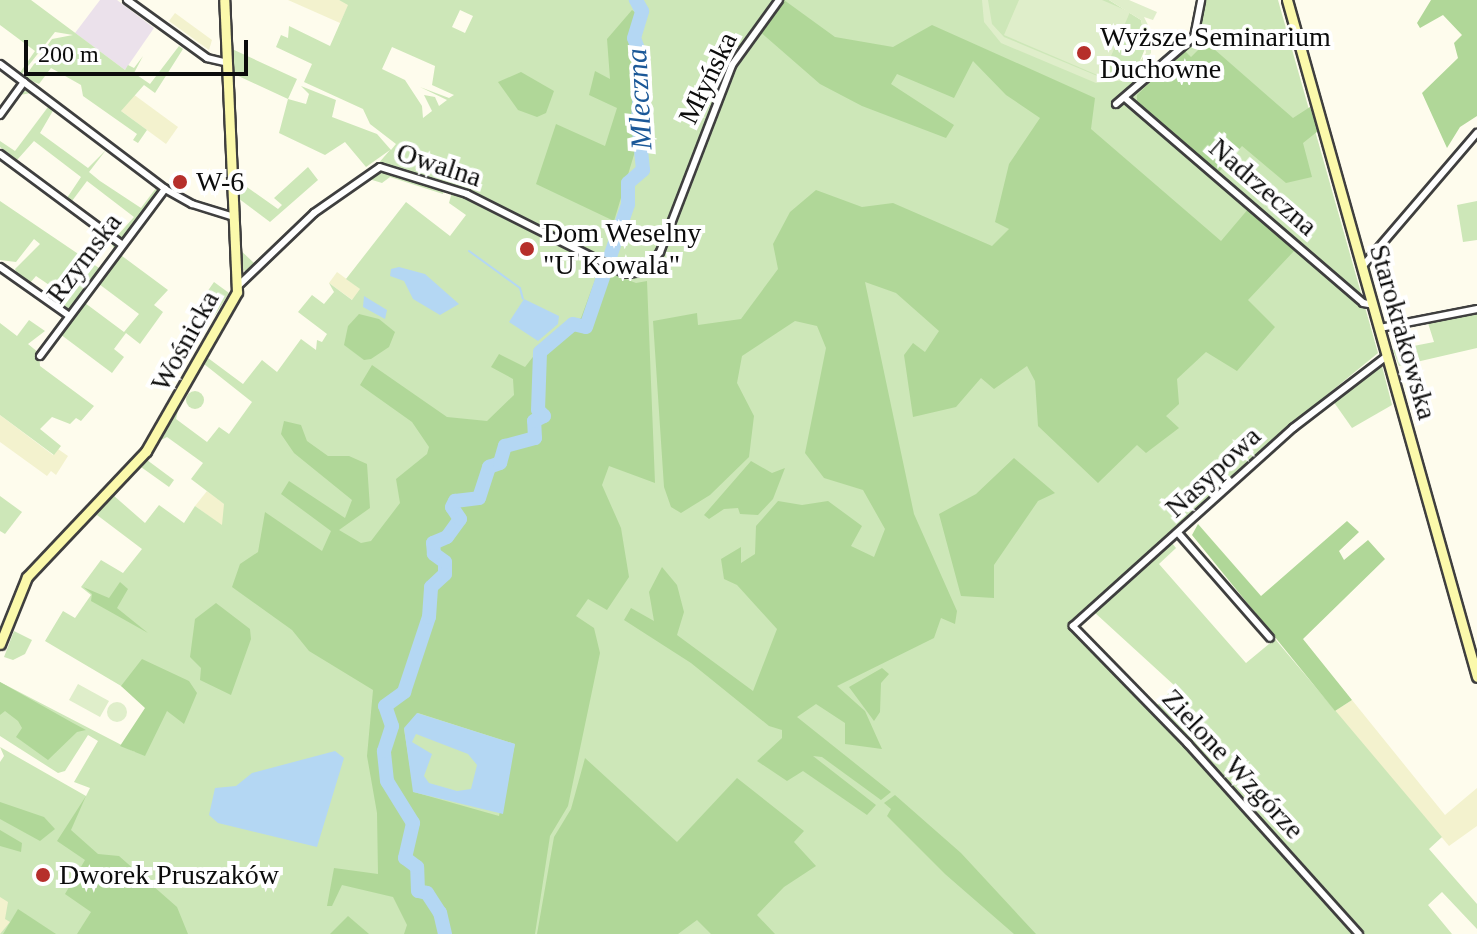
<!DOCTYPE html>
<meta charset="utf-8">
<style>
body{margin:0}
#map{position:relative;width:1477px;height:934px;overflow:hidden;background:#fefced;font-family:Georgia,serif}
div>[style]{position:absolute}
.industrial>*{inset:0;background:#ebe1eb}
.farmland>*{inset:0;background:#f3f2ce}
.green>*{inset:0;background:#cde7b8}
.round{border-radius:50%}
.forest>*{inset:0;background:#b0d798}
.pitch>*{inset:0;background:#dfeeca}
.water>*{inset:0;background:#b4d7f3}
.stream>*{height:2px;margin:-1px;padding:0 1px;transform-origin:1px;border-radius:1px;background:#b4d7f3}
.river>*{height:14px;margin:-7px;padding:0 7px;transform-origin:7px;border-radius:7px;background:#b4d7f3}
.roads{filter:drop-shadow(2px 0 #3f3f3f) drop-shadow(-2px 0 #3f3f3f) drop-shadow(0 2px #3f3f3f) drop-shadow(0 -2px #3f3f3f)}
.street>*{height:6px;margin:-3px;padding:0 3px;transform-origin:3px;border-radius:3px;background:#fff}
.secondary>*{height:9px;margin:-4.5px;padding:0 4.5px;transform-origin:4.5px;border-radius:4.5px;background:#fbf9ab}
.dots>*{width:22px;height:22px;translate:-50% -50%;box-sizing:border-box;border:4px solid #fff;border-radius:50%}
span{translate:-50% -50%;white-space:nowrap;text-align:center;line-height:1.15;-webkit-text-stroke:8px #fff;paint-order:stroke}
.poi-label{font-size:28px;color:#0c0c0c}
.left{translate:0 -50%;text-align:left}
.street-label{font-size:28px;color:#0c0c0c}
.water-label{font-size:30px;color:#1b5898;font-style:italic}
.scale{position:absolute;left:24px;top:40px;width:224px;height:36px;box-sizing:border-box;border:4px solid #0c0c0c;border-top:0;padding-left:10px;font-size:24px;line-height:28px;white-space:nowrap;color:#0c0c0c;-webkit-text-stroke:6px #fff;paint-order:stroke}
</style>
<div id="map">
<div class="industrial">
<i style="clip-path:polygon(100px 0,117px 0,154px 28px,125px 70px,75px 33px)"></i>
</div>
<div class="farmland">
<i style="clip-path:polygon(288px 0,339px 0,349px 4px,340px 23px)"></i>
<i style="clip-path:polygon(175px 13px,212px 40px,209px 50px,169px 21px)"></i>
<i style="clip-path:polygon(133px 94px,178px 127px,166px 144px,121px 111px)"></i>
<i style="clip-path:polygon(337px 272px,363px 291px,355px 302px,329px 283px)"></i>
<i style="clip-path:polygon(0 415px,53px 455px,58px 449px,68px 456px,56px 475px,51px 471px,47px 476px,0 442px)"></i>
<i style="clip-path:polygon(207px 491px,235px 512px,225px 528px,195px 506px)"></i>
<i style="clip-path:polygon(1352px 700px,1445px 815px,1477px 788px,1477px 826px,1449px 846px,1335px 711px)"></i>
<i style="clip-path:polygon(0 883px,25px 898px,3px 934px,0 934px)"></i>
</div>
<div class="green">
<i style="clip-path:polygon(0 0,31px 0,125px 70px,128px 65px,134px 68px,143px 56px,134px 73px,150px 84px,179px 46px,183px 49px,155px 93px,144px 85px,121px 111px,147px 130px,138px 143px,133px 140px,137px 134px,83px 96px,81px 85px,51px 68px,39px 84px,24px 78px,52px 39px,73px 35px,55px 32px,21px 75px,19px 74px,35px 51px,0 25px)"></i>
<i style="clip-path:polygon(evenodd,339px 0,1109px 0,1141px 20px,1147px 44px,1137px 68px,1151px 73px,1194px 32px,1203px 0,1278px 0,1378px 353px,1289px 426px,1073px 629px,1238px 804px,1196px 747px,1156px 707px,1175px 686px,1094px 612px,1172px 543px,1176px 548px,1159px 564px,1246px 663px,1275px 639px,1442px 837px,1429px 849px,1477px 904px,1477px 929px,1442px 892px,1428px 905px,1452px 934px,0 934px,10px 922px,5px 919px,8px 902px,0 897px,0 762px,4px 756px,0 747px,86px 796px,90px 788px,74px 782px,98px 741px,88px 735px,65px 771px,58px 773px,0 736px,0 682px,135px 752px,155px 706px,45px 641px,63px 611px,75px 618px,91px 595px,81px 587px,101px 560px,123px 573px,142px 549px,97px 515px,79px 529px,113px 495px,145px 523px,159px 505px,184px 523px,195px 506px,222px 525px,224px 504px,191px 479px,203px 463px,167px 437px,161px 440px,178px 410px,176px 419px,207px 442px,219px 427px,229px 434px,252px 402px,204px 364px,208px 358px,243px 384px,262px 360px,277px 372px,301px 339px,316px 350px,317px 340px,322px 342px,327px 334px,298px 312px,312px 295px,324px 304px,334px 292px,329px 283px,352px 300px,360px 289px,346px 279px,406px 202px,450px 236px,466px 215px,449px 203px,452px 192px,447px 188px,377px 165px,390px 150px,366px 167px,345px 142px,325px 155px,279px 133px,288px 99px,234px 74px,232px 87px,232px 49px,297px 79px,288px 99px,306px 104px,309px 94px,301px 86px,336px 100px,332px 117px,377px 134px,391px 150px,396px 144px,370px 124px,363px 109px,304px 82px,312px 64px,276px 47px,281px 35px,288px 38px,289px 26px,330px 46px,348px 5px,339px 0,460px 10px,473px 16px,465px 33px,452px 27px,460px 10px,339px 0,392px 47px,435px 66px,432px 85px,454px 95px,449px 98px,420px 87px,447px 100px,439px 106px,435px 97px,424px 95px,432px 111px,423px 118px,422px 106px,405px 80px,382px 69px,392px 47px)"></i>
<i style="clip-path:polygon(24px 91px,31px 92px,54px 109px,40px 133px,88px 168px,106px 150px,89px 172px,100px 181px,141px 208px,156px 188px,158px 192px,123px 238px,117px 236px,134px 217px,87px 181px,72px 201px,67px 198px,81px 177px,34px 141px,17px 160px,0 147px,0 141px,15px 151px,48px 107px,31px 93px,20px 95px)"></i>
<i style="clip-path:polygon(234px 138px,237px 180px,278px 209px,282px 205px,274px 198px,308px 167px,318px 180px,270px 222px,238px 198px,237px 204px)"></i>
<i style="clip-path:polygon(178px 171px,189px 179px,179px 194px,167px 186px)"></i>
<i style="clip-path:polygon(386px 171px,444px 189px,443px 194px,390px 177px,382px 183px,369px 179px)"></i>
<i style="clip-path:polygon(0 201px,99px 268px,114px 249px,110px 240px,116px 246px,68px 311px,48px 299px,55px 289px,36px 276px,30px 283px,42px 295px,18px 276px,15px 269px,40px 244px,34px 239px,16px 262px,0 260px)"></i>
<i style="clip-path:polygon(1477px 201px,1477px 240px,1463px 242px,1457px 205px)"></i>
<i style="clip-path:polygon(279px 239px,249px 273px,239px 268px,237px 247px,254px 263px)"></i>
<i style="clip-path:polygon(118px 253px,168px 290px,154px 305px,163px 312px,140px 344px,126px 333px,114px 349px,124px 357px,112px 373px,60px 334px,85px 303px,124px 332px,139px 314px,99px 284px,90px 294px)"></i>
<i style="clip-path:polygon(214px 282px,229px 293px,214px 317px,221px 302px,207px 292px)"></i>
<i style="clip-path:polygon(1477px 311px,1477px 348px,1399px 366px,1393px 350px,1434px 342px,1427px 320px)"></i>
<i style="clip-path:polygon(29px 320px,45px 331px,28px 344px,39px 353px,40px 366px,94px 406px,81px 421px,76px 418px,70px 424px,52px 417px,40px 429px,61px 446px,54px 455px,0 415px,0 323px,17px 336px)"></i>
<i style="clip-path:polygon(1377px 364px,1382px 366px,1392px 405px,1352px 428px,1333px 401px)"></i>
<i class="round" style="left:186px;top:391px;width:18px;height:18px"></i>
<i style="clip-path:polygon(147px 460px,174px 480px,169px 487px,141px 467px)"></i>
<i style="clip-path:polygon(0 496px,22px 512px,5px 534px,0 531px)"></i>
<i style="clip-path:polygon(14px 631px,32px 640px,25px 654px,13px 660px,4px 657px)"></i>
</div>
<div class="forest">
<i style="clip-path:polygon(784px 0,835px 37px,893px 47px,932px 25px,1095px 98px,1091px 129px,1221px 241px,1249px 208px,1294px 251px,1248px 300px,1275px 327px,1237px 371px,1206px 352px,1177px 379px,1179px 404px,1166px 416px,1179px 428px,1146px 453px,1137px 445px,1098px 483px,1038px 426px,1035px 381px,1027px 366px,994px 389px,981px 378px,956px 407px,913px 417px,904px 355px,913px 343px,925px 352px,939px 331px,896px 293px,865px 282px,914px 514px,957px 611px,955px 624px,941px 618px,934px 638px,837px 686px,865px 711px,882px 749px,845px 744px,845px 723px,816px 704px,797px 717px,891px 792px,881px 800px,822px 757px,813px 756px,876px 805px,867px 815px,803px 771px,787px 781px,757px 761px,782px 738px,782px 730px,769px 726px,691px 663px,624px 620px,631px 608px,654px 621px,649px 592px,662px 567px,677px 585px,684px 612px,677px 635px,753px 691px,777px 629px,737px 585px,724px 579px,721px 559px,741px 547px,741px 563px,755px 554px,756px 526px,778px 501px,802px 505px,828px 501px,862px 526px,851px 546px,874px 557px,885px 529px,863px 490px,824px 478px,805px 453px,826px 348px,817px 326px,795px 321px,742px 356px,737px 383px,754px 416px,749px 457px,710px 495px,681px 513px,671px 507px,664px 487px,653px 321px,697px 313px,698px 325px,741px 319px,778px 269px,773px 244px,790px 212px,816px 190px,862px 207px,893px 203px,992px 246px,1009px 229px,995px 222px,1009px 164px,1040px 118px,1006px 95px,973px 61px,954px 98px,897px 74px,891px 84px,954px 125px,946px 138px,862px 106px,820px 84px,759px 31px)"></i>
<i style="clip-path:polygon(1431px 0,1477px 0,1477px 116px,1460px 127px,1447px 148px,1422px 93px,1458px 58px,1454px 43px,1462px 35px,1443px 15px,1420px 28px,1417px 23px)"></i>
<i style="clip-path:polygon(632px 10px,636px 13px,629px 43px,635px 61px,636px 148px,614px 221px,536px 184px,556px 124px,605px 146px,617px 108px,589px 95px,595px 71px,610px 79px,607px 39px)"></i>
<i style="clip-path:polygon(1206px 42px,1293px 118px,1310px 107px,1318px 131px,1303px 143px,1312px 177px,1286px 183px,1242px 146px,1218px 173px,1137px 104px,1137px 95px,1184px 50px,1191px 57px)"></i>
<i style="clip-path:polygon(521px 72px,554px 91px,546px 113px,537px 117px,518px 110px,498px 82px)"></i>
<i style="clip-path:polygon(evenodd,599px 269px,636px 283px,647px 281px,655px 483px,609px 466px,602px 485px,621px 528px,629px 577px,607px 610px,588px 599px,576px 616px,594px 628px,600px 653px,568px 806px,550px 836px,535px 934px,404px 934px,407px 925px,393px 897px,342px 885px,332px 906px,327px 906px,334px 868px,378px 874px,377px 813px,367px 756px,373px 690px,309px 651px,292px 630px,232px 587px,240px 564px,258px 552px,265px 512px,322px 551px,331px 531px,281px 494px,289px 481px,345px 518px,352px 500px,294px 453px,281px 434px,284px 421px,301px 425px,307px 441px,328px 456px,349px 456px,367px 464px,370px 508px,339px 530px,361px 543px,371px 541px,400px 503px,396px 479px,427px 454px,429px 447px,412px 422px,360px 385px,372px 365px,447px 417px,487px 421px,514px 395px,513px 379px,491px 367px,499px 354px,525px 367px,547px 339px,581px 318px,599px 269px,418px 713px,515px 744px,499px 816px,414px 792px,404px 729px,418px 713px)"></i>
<i style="clip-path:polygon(359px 314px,379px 319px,395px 332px,389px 347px,371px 359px,364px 360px,344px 345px,348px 326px)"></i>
<i style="clip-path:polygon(1014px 458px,1055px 493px,1038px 501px,994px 565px,994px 598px,961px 596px,939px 514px,976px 494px)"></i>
<i style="clip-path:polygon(751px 461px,772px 473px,785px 468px,773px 499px,758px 515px,740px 514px,738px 508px,724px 509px,709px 519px,704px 515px)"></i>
<i style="clip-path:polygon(1347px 521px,1359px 532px,1339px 551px,1344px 560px,1368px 540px,1385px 559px,1303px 639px,1352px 700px,1335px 711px,1192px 535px,1198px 524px,1261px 596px)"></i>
<i style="clip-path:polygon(120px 582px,128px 589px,117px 608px,148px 633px,91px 601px,92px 594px,83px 587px,109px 598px)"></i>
<i style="clip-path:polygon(216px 603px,250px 629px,251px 639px,231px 695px,200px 680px,201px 668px,190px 657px,195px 619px)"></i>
<i style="clip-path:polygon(142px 659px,189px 681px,197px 693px,184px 724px,167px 711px,145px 756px,120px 746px,145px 708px,121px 686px)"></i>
<i style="clip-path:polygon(882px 668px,889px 674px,881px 683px,880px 712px,874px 721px,849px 687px)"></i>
<i style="clip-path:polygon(0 682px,73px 723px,86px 730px,77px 732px,48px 760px,16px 737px,22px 728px,18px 721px,5px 711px,0 715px)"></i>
<i style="clip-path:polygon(585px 758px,677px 842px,737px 778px,804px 831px,794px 842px,816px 866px,784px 887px,757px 915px,775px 934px,711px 934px,697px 920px,678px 934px,537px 934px,554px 837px,571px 809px)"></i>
<i style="clip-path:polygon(895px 795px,961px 853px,1036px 934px,1014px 934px,945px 874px,887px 816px,891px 809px,884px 803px)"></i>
<i style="clip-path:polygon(86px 796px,71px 830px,98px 854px,119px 856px,177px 907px,188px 934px,77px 934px,91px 912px,65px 894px,85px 860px,57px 841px)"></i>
<i style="clip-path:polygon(0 802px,44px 817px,55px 829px,40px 841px,0 819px)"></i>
<i style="clip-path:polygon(0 830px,22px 843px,21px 852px,0 846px)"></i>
<i style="clip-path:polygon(18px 909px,56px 934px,3px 934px)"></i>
<i style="clip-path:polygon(348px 916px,369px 934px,330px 934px)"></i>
</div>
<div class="pitch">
<i style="clip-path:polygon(982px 0,988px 0,992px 24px,1004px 37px,1107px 80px,1130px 74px,1146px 53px,1141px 20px,1109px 0,1129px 0,1157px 12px,1153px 20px,1144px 17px,1151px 31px,1151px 53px,1128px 80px,1096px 83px,1001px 43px,984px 22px)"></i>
<i style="clip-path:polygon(1019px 0,1102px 0,1130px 12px,1102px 77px,1004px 35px)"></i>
<i style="clip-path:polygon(78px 684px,109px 701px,100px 717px,69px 700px)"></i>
<i class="round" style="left:107px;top:702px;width:20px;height:20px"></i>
</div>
<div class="water">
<i style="clip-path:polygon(399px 267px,425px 274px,459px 304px,440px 315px,413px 299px,404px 281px,390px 276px,391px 269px)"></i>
<i style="clip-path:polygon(364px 296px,387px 310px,385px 319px,363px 307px)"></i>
<i style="clip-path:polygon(524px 299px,559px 316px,558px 324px,538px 341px,509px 322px)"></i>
<i style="clip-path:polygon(evenodd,417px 713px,515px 744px,503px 814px,413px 792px,404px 728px,417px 713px,416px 734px,468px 754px,477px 765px,471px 789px,457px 791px,429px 783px,424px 776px,432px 754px,412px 742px,416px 734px)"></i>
<i style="clip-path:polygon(335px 751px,344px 758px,317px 847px,218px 823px,209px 815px,215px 788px,236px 786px,252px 773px)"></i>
</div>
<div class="stream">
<i style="left:469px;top:251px;width:63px;rotate:36deg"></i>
<i style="left:520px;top:288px;width:11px;rotate:75deg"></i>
</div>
<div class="river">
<i style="left:445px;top:934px;width:22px;rotate:-103deg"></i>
<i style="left:440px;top:913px;width:24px;rotate:-123deg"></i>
<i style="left:427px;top:893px;width:9px;rotate:-167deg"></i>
<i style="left:418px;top:891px;width:24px;rotate:-92deg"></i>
<i style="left:417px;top:867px;width:15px;rotate:-143deg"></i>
<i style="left:405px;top:858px;width:36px;rotate:-77deg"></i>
<i style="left:413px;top:823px;width:49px;rotate:-121.8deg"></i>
<i style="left:387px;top:781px;width:30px;rotate:-96deg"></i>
<i style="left:384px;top:751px;width:26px;rotate:-72deg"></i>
<i style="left:392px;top:726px;width:21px;rotate:-109deg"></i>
<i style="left:385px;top:706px;width:24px;rotate:-36deg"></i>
<i style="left:404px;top:692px;width:79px;rotate:-71.6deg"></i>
<i style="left:429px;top:617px;width:30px;rotate:-86deg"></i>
<i style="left:431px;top:587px;width:19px;rotate:-43deg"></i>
<i style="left:445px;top:574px;width:12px;rotate:-90deg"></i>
<i style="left:445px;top:562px;width:14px;rotate:-144deg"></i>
<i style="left:434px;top:554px;width:11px;rotate:-95deg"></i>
<i style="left:433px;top:543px;width:15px;rotate:-23deg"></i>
<i style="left:447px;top:537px;width:22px;rotate:-54deg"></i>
<i style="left:460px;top:519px;width:14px;rotate:-124deg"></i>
<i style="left:452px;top:507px;width:7px;rotate:-63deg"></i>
<i style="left:455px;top:501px;width:24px;rotate:-7deg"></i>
<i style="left:479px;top:498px;width:33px;rotate:-72deg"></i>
<i style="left:489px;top:467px;width:12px;rotate:-20deg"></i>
<i style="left:500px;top:463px;width:18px;rotate:-74deg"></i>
<i style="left:505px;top:446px;width:31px;rotate:-15deg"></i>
<i style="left:535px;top:438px;width:17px;rotate:-93deg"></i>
<i style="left:534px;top:421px;width:11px;rotate:-27deg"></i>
<i style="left:544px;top:416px;width:8px;rotate:-135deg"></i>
<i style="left:538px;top:410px;width:58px;rotate:-88deg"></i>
<i style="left:540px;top:352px;width:43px;rotate:-40.3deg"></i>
<i style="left:573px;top:324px;width:13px;rotate:13deg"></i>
<i style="left:586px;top:327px;width:130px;rotate:-71.1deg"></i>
<i style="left:628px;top:204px;width:21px;rotate:-90deg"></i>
<i style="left:628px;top:183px;width:20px;rotate:-41deg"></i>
<i style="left:643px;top:170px;width:50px;rotate:-95.7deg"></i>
<i style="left:638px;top:120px;width:60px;rotate:-86.2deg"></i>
<i style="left:642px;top:60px;width:23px;rotate:-110deg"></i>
<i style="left:634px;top:38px;width:28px;rotate:-73deg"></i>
<i style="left:642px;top:11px;width:13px;rotate:-119deg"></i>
</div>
<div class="roads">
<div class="street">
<i style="left:127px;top:0;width:99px;rotate:35.9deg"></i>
<i style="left:207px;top:58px;width:18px;rotate:13deg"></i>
<i style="left:0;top:64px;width:207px;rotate:37.1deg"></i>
<i style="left:165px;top:189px;width:31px;rotate:29deg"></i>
<i style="left:192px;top:204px;width:41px;rotate:17.1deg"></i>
<i style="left:1125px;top:98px;width:314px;rotate:40.7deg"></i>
<i style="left:1363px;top:303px;width:10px;rotate:11deg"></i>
<i style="left:1116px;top:104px;width:103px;rotate:-40.7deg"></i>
<i style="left:1194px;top:37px;width:38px;rotate:-79deg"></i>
<i style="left:0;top:115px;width:41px;rotate:-54deg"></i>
<i style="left:0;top:154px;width:151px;rotate:36.6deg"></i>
<i style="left:0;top:267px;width:83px;rotate:35.2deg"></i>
<i style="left:1362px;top:267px;width:177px;rotate:-49.4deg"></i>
<i style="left:239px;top:285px;width:104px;rotate:-43.8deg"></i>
<i style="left:314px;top:213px;width:80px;rotate:-34.9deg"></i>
<i style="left:380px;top:167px;width:91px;rotate:17.2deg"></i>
<i style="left:467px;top:194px;width:178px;rotate:26.7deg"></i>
<i style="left:626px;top:274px;width:19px;rotate:-6deg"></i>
<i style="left:645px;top:272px;width:25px;rotate:-53deg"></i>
<i style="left:660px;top:252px;width:200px;rotate:-68.9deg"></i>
<i style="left:732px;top:65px;width:80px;rotate:-54.1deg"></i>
<i style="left:1380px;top:328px;width:99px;rotate:-11.1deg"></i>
<i style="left:40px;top:356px;width:209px;rotate:-53.2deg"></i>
<i style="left:1179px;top:534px;width:138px;rotate:48.8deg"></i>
<i style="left:1359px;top:934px;width:256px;rotate:-132deg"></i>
<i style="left:1188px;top:744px;width:165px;rotate:-134.3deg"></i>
<i style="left:1073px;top:626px;width:296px;rotate:-42deg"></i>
<i style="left:1293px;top:428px;width:118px;rotate:-37.5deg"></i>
</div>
<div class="secondary">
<i style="left:1287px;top:0;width:703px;rotate:74.32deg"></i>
<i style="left:0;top:644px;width:72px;rotate:-68.1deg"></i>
<i style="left:27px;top:577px;width:173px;rotate:-46.6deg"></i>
<i style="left:146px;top:451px;width:183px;rotate:-60.2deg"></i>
<i style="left:237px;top:292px;width:292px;rotate:-92.5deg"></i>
</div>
</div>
<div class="dots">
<i style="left:1084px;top:53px;background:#b62f2b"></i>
<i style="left:180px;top:182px;background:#b62f2b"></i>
<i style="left:527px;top:249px;background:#b62f2b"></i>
<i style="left:43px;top:875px;background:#b62f2b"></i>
</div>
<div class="poi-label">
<span class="left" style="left:1100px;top:53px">Wyższe Seminarium<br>Duchowne</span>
<span class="left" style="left:196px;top:182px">W-6</span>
<span class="left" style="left:543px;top:249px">Dom Weselny<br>"U Kowala"</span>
<span class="left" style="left:59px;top:875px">Dworek Pruszaków</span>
</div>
<div class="street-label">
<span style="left:708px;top:78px;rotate:-64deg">Młyńska</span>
<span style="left:439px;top:165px;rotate:18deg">Owalna</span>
<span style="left:1263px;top:187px;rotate:41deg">Nadrzeczna</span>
<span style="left:84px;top:258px;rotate:-53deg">Rzymska</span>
<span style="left:1403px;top:332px;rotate:74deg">Starokrakowska</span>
<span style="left:185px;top:341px;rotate:-61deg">Wośnicka</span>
<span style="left:1213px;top:472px;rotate:-43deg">Nasypowa</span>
<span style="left:1233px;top:764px;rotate:47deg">Zielone Wzgórze</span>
</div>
<div class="water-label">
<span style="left:639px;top:99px;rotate:-93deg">Mleczna</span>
</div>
<div class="scale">200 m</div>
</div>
